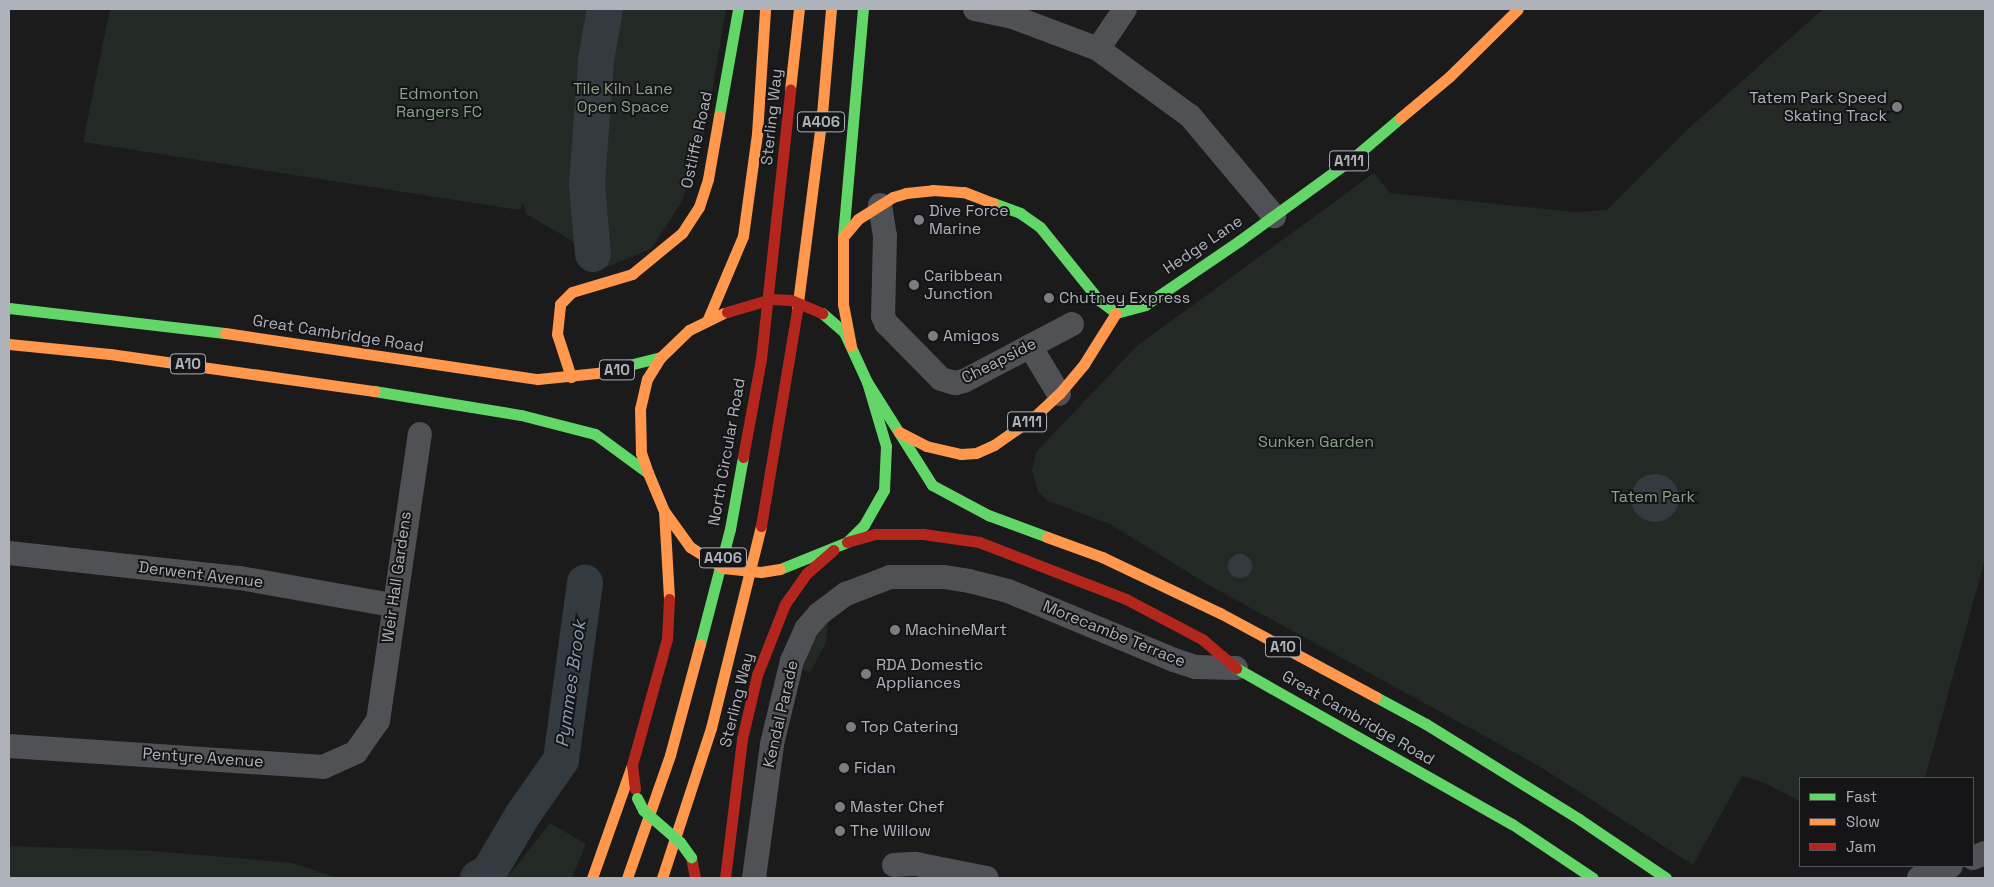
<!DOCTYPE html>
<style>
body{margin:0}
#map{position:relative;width:1994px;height:887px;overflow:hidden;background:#1b1b1b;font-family:"Space Grotesk",sans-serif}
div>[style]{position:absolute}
.green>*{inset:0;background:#232a25}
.water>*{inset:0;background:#333a40}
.round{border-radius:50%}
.river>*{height:36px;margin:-18px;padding:0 18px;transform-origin:18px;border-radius:18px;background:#333a40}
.street>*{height:24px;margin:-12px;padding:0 12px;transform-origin:12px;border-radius:12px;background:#505154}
.fast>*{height:11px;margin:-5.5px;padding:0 5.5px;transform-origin:5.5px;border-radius:5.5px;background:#63d668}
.slow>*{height:11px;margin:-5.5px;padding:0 5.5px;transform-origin:5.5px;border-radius:5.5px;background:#ff974d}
.jam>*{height:11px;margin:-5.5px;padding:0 5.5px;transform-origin:5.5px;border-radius:5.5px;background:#b3261e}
.fast-bridge>*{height:11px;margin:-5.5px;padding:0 5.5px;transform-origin:5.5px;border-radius:5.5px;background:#63d668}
.slow-bridge>*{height:11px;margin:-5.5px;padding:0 5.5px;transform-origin:5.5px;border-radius:5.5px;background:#ff974d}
.jam-bridge>*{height:11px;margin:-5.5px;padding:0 5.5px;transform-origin:5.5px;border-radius:5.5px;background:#b3261e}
.dots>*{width:14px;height:14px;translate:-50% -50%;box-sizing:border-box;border:2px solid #151517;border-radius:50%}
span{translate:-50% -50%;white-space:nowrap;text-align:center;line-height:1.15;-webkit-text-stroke:4px #151517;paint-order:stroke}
.shield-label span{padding:1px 4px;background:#151517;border:1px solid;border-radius:4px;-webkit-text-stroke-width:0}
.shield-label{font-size:15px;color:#aeb2ba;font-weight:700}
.park-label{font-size:16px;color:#87a389}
.poi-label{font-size:16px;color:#aeb2ba}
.right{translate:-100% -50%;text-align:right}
.left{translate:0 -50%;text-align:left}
.street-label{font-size:16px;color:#aeb2ba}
.water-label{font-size:18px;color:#899eb2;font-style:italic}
.frame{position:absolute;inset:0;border:10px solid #aeb2ba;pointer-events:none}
.legend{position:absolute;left:1799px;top:777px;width:175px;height:90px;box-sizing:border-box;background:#151517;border:1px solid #525458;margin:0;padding:6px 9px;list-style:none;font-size:15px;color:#aeb2ba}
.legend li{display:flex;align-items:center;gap:10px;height:25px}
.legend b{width:25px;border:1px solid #525458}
</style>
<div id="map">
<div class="green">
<i style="clip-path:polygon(110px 9px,726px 9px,706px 129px,681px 203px,651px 249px,597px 271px,571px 240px,526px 214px,523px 203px,519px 210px,83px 142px)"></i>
<i style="clip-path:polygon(1823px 9px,1985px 9px,1985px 559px,1925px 778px,1800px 778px,1800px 801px,1763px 782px,1742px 776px,1693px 865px,1539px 766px,1207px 584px,1110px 524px,1048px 501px,1038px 492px,1032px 471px,1036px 452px,1137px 346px,1374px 173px,1390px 193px,1574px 212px,1607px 210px,1687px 130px)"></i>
<i style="clip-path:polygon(828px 622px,826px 642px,810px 673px,803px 669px,807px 656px,817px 635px)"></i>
<i style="clip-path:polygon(550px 823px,586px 844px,572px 878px,507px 878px)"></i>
<i style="clip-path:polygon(9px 846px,154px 851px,292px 863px,338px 878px,9px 878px)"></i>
</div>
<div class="water">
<i class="round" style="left:1631px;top:474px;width:48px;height:48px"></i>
<i class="round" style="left:1228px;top:554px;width:24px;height:24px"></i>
</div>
<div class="river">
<i style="left:593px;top:254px;width:70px;rotate:-94.9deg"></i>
<i style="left:587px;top:184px;width:124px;rotate:-85.8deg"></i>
<i style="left:596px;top:60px;width:52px;rotate:-80deg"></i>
<i style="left:478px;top:878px;width:13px;rotate:-29deg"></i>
<i style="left:489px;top:872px;width:65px;rotate:-59.5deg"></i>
<i style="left:522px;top:816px;width:68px;rotate:-55.1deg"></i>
<i style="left:561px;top:760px;width:179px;rotate:-82.3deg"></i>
</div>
<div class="street">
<i style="left:975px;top:9px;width:39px;rotate:12deg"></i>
<i style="left:1013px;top:17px;width:91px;rotate:20.6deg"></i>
<i style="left:1098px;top:49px;width:114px;rotate:36.1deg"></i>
<i style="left:1190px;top:116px;width:131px;rotate:50deg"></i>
<i style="left:1098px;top:49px;width:48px;rotate:-56deg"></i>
<i style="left:880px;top:205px;width:31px;rotate:81deg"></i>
<i style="left:885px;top:236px;width:80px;rotate:91.4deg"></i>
<i style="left:883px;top:316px;width:8px;rotate:67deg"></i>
<i style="left:886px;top:323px;width:78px;rotate:45.5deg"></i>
<i style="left:941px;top:379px;width:15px;rotate:16deg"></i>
<i style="left:955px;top:383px;width:9px;rotate:-13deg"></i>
<i style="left:964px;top:381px;width:122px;rotate:-27.8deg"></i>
<i style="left:1030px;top:346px;width:56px;rotate:58.9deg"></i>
<i style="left:9px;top:553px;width:232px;rotate:6.2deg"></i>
<i style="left:240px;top:578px;width:154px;rotate:10.1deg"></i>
<i style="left:9px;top:746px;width:315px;rotate:3.8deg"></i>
<i style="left:323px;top:767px;width:36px;rotate:-24deg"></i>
<i style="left:356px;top:752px;width:38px;rotate:-55deg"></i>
<i style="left:378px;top:721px;width:290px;rotate:-81.7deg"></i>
<i style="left:1973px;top:858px;width:13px;rotate:-23deg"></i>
<i style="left:894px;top:865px;width:22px;rotate:-3deg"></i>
<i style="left:916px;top:864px;width:72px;rotate:11.2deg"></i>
<i style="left:754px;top:878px;width:135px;rotate:-82.3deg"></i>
<i style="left:772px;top:744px;width:85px;rotate:-76.5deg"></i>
<i style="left:792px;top:661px;width:35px;rotate:-66deg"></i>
<i style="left:806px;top:629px;width:20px;rotate:-49deg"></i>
<i style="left:819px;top:614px;width:34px;rotate:-37deg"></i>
<i style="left:846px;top:594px;width:47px;rotate:-21.1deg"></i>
<i style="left:890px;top:577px;width:54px"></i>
<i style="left:944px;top:577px;width:25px;rotate:9deg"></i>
<i style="left:969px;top:581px;width:40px;rotate:14.4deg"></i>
<i style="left:1008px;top:591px;width:180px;rotate:22.6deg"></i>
<i style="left:1174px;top:660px;width:22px;rotate:18deg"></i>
<i style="left:1195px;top:667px;width:41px;rotate:1.4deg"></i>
<i style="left:1919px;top:878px;width:34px;rotate:-21deg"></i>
</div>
<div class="fast">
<i style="left:719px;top:116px;width:109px;rotate:-79.9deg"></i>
<i style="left:993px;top:203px;width:29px;rotate:20deg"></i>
<i style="left:1020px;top:213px;width:24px;rotate:35deg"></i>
<i style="left:1040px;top:227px;width:94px;rotate:51.1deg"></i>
<i style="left:1099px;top:300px;width:21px;rotate:37deg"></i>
<i style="left:843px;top:237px;width:229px;rotate:-85deg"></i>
<i style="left:9px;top:308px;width:217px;rotate:6.6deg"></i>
<i style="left:1116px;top:313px;width:30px;rotate:-15deg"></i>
<i style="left:1145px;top:305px;width:114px;rotate:-34.2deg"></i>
<i style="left:1239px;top:241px;width:140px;rotate:-36deg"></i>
<i style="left:1352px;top:159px;width:63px;rotate:-40.5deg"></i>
<i style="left:597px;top:373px;width:66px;rotate:-14deg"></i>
<i style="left:867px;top:382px;width:122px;rotate:57.7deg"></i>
<i style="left:932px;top:485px;width:64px;rotate:28.2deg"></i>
<i style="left:988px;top:515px;width:63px;rotate:20.4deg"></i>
<i style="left:374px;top:391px;width:149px;rotate:9.3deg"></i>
<i style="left:521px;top:415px;width:76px;rotate:14.4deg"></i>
<i style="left:595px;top:434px;width:66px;rotate:36.3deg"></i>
<i style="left:780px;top:569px;width:72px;rotate:-21.9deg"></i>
<i style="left:847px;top:542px;width:24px;rotate:-45deg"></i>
<i style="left:864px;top:525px;width:40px;rotate:-60.3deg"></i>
<i style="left:884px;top:490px;width:44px;rotate:-87.4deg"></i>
<i style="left:886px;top:446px;width:67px;rotate:-106.5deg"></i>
<i style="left:867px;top:382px;width:55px;rotate:-114.7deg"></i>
<i style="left:844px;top:332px;width:29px;rotate:-139deg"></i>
<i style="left:700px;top:644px;width:119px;rotate:-75.4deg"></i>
<i style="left:730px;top:529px;width:73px;rotate:-79.8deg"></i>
<i style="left:1236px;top:668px;width:317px;rotate:29.5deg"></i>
<i style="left:1512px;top:824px;width:97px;rotate:33.7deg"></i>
<i style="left:1376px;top:697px;width:57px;rotate:28.4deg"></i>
<i style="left:1426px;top:724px;width:180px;rotate:31.8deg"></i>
<i style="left:1579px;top:819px;width:105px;rotate:34.1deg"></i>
</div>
<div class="slow">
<i style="left:790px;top:90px;width:81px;rotate:-83.7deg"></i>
<i style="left:1400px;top:118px;width:65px;rotate:-40deg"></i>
<i style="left:1450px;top:76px;width:95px;rotate:-44.6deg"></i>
<i style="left:797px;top:310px;width:198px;rotate:-82.7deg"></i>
<i style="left:822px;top:114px;width:105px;rotate:-85.1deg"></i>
<i style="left:708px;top:319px;width:90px;rotate:-67.1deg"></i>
<i style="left:743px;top:236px;width:103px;rotate:-82.2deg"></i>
<i style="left:757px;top:134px;width:125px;rotate:-86.3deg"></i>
<i style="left:225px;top:333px;width:316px;rotate:8.4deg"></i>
<i style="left:538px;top:379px;width:59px;rotate:-5.8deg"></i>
<i style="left:9px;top:344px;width:101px;rotate:5.7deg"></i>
<i style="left:110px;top:354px;width:267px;rotate:8deg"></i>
<i style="left:851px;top:346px;width:43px;rotate:-100.8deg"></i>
<i style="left:843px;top:304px;width:67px;rotate:-90deg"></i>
<i style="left:843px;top:237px;width:23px;rotate:-50deg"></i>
<i style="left:858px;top:219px;width:41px;rotate:-32.2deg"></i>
<i style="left:893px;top:197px;width:14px;rotate:-17deg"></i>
<i style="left:906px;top:193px;width:27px;rotate:-6deg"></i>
<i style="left:933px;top:190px;width:31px;rotate:4deg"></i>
<i style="left:964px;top:192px;width:31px;rotate:21deg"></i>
<i style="left:571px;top:377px;width:45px;rotate:-108deg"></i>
<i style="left:557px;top:334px;width:30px;rotate:-84deg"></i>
<i style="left:560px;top:304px;width:17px;rotate:-45deg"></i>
<i style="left:572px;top:292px;width:63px;rotate:-16.7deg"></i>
<i style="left:632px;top:274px;width:65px;rotate:-39.4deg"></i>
<i style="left:682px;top:233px;width:31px;rotate:-57deg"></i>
<i style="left:699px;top:207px;width:29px;rotate:-72deg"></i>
<i style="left:708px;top:179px;width:64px;rotate:-80.1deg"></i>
<i style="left:899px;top:432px;width:30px;rotate:27deg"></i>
<i style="left:926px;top:446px;width:36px;rotate:13deg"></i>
<i style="left:961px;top:454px;width:15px;rotate:-4deg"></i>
<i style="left:976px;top:453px;width:20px;rotate:-24deg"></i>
<i style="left:994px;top:445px;width:49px;rotate:-35deg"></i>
<i style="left:1034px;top:417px;width:34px;rotate:-43deg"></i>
<i style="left:1059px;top:394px;width:39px;rotate:-50deg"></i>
<i style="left:1084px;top:364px;width:60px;rotate:-57.9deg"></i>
<i style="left:664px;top:511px;width:88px;rotate:86.7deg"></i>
<i style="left:1047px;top:537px;width:59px;rotate:20deg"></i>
<i style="left:1102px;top:557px;width:131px;rotate:25.4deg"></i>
<i style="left:1220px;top:613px;width:177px;rotate:28.3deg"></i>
<i style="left:690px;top:547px;width:44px;rotate:-125.8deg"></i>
<i style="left:664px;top:511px;width:41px;rotate:-112.8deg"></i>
<i style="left:648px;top:473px;width:21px;rotate:-109deg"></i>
<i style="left:641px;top:453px;width:44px;rotate:-91.3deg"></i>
<i style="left:640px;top:409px;width:31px;rotate:-77deg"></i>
<i style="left:647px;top:379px;width:26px;rotate:-58deg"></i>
<i style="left:661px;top:357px;width:39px;rotate:-44deg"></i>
<i style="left:689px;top:330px;width:39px;rotate:-26deg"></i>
<i style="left:592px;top:878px;width:120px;rotate:-70.5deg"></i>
<i style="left:627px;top:878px;width:130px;rotate:-70.7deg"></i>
<i style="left:670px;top:755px;width:115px;rotate:-74.9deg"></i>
<i style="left:662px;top:878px;width:158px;rotate:-71.9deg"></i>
<i style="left:711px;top:728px;width:208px;rotate:-76.1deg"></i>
</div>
<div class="jam">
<i style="left:743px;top:457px;width:100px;rotate:-79.6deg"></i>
<i style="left:761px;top:359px;width:271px;rotate:-83.8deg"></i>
<i style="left:761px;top:526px;width:219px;rotate:-80.5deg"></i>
<i style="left:847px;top:542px;width:29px;rotate:-16deg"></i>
<i style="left:875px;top:534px;width:48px"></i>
<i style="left:923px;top:534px;width:57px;rotate:8.1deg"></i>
<i style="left:979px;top:542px;width:158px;rotate:21.2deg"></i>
<i style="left:1126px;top:599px;width:86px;rotate:27.8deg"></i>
<i style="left:1202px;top:639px;width:45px;rotate:40.5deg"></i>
<i style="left:635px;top:789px;width:24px;rotate:-97deg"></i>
<i style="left:632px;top:765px;width:131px;rotate:-74.5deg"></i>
<i style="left:667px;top:639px;width:40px;rotate:-87.1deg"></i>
<i style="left:691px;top:857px;width:21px;rotate:79deg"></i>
<i style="left:725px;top:878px;width:140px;rotate:-83deg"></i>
<i style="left:742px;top:739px;width:66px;rotate:-76.8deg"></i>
<i style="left:757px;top:675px;width:76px;rotate:-68.5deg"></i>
<i style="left:785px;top:604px;width:38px;rotate:-55deg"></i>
<i style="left:807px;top:573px;width:35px;rotate:-41deg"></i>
</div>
<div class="fast-bridge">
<i style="left:637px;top:798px;width:13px;rotate:63deg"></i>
<i style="left:643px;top:810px;width:49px;rotate:40.9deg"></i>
<i style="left:680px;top:842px;width:19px;rotate:54deg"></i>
</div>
<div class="slow-bridge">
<i style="left:690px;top:547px;width:39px;rotate:32deg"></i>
<i style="left:723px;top:568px;width:38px;rotate:6deg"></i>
<i style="left:761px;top:572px;width:19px;rotate:-9deg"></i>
</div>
<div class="jam-bridge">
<i style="left:727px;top:312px;width:46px;rotate:-16.5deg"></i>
<i style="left:771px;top:299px;width:20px;rotate:3deg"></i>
<i style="left:791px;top:300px;width:34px;rotate:23deg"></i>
</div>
<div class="dots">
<i style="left:1897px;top:107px;background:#7b7d82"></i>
<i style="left:919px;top:220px;background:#7b7d82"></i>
<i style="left:914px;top:285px;background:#7b7d82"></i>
<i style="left:1049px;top:298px;background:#7b7d82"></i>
<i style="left:933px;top:336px;background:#7b7d82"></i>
<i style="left:895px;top:630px;background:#7b7d82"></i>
<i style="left:866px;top:674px;background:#7b7d82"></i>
<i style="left:851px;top:727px;background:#7b7d82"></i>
<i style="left:844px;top:768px;background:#7b7d82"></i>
<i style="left:840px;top:807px;background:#7b7d82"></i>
<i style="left:840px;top:831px;background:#7b7d82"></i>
</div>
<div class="shield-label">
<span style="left:821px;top:122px">A406</span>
<span style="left:1349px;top:161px">A111</span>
<span style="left:188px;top:364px">A10</span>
<span style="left:617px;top:370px">A10</span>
<span style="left:1027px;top:422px">A111</span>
<span style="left:723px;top:558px">A406</span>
<span style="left:1283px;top:647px">A10</span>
</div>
<div class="park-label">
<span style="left:623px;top:98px">Tile Kiln Lane<br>Open Space</span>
<span style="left:439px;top:103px">Edmonton<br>Rangers FC</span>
<span style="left:1316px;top:442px">Sunken Garden</span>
<span style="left:1653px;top:497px">Tatem Park</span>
</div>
<div class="poi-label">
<span class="right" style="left:1887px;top:107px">Tatem Park Speed<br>Skating Track</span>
<span class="left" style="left:929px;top:220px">Dive Force<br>Marine</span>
<span class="left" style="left:924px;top:285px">Caribbean<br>Junction</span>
<span class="left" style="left:1059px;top:298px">Chutney Express</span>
<span class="left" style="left:943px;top:336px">Amigos</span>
<span class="left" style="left:905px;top:630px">MachineMart</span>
<span class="left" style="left:876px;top:674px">RDA Domestic<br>Appliances</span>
<span class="left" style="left:861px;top:727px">Top Catering</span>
<span class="left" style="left:854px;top:768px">Fidan</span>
<span class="left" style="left:850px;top:807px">Master Chef</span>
<span class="left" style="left:850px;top:831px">The Willow</span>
</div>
<div class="street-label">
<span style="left:772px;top:117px;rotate:-84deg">Sterling Way</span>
<span style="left:697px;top:140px;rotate:-78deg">Ostliffe Road</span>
<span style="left:1203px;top:245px;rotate:-34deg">Hedge Lane</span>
<span style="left:338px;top:334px;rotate:9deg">Great Cambridge Road</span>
<span style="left:999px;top:361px;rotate:-27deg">Cheapside</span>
<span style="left:727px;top:452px;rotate:-80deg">North Circular Road</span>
<span style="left:201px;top:575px;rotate:7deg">Derwent Avenue</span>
<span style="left:397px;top:577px;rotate:-82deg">Weir Hall Gardens</span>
<span style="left:1114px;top:634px;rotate:22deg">Morecambe Terrace</span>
<span style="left:737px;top:700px;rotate:-76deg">Sterling Way</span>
<span style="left:781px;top:714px;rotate:-77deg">Kendal Parade</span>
<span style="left:1358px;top:718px;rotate:30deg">Great Cambridge Road</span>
<span style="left:203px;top:758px;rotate:4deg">Pentyre Avenue</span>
</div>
<div class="water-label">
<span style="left:571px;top:684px;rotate:-82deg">Pymmes Brook</span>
</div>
<div class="frame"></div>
<ul class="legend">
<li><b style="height:6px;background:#63d668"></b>Fast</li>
<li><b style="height:6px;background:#ff974d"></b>Slow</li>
<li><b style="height:6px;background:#b3261e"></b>Jam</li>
</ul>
</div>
